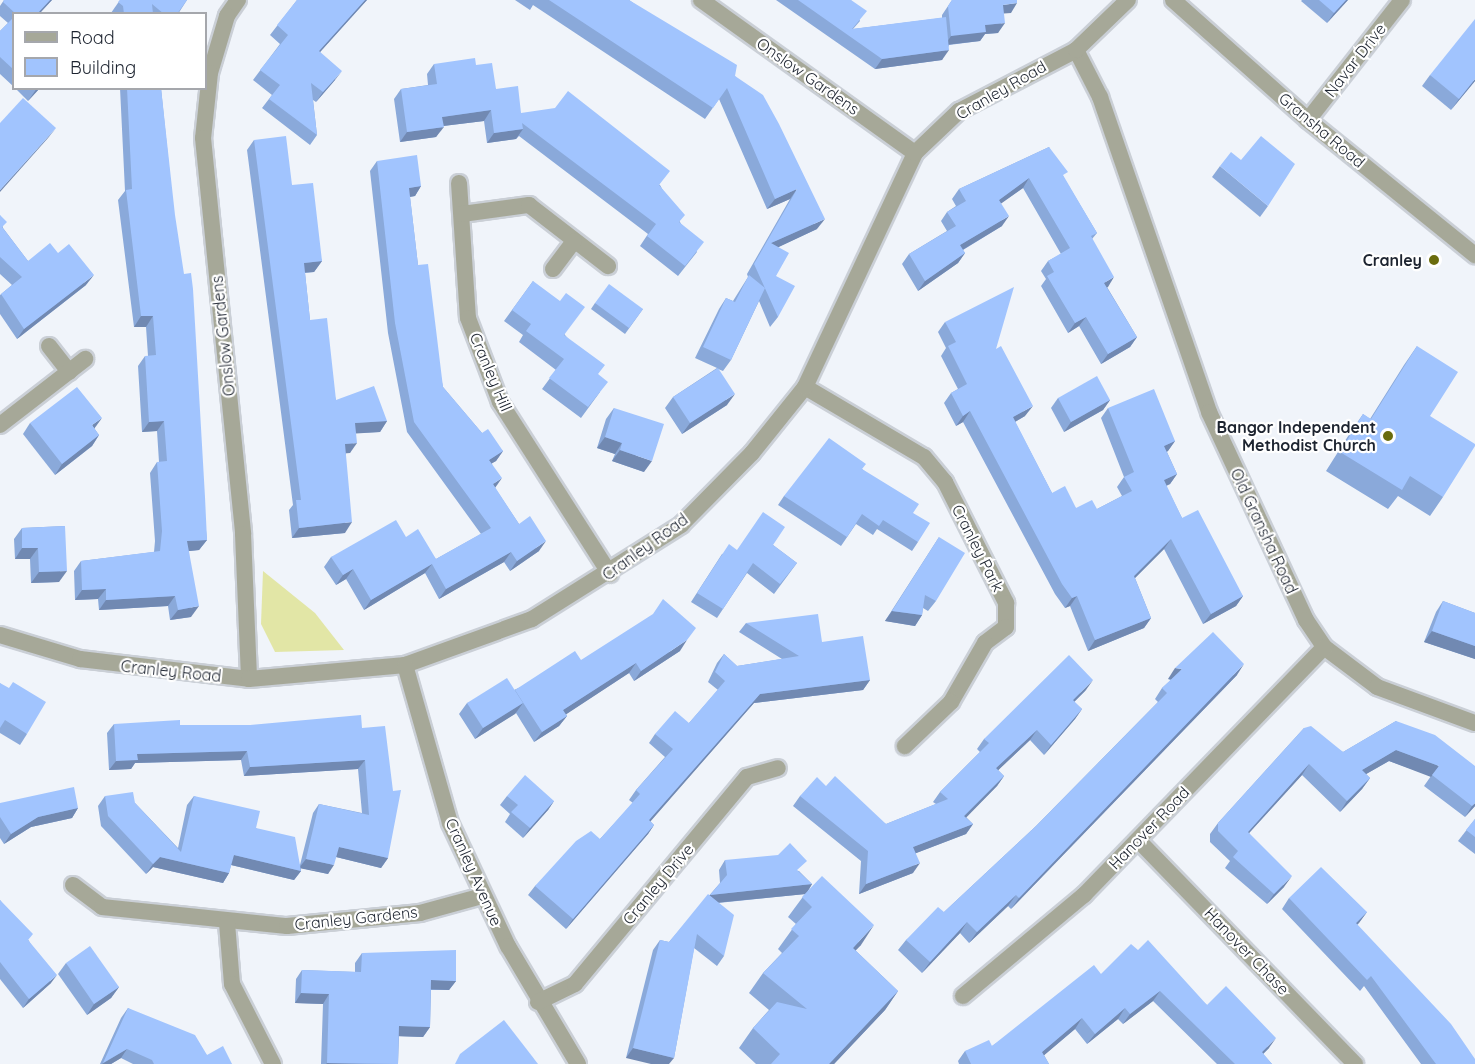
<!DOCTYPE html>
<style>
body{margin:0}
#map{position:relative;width:1475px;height:1064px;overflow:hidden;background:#f0f4fa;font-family:Quicksand,sans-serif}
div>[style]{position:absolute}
.green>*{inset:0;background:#e2e6a6}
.roads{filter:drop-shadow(2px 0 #cacfd6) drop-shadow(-2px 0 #cacfd6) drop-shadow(0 2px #cacfd6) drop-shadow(0 -2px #cacfd6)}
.minor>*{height:16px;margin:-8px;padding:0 8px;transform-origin:8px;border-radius:8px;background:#a6a898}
.tertiary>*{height:16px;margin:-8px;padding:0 8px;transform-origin:8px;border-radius:8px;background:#a6a898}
.wall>*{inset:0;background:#8aa9da}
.shaded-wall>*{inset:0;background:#7189b2}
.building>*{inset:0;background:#a1c4fe}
.dots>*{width:16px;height:16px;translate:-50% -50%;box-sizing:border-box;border:3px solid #fff;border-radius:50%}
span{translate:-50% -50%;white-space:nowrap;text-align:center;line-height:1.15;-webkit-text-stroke:4.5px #fff;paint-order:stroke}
.street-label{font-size:16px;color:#1d2430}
.poi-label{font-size:16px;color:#1d2430;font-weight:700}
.right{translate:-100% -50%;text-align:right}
.legend{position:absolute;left:12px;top:12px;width:195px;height:78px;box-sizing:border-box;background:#fff;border:2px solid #a5a7ac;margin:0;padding:8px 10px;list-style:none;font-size:18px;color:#1d2430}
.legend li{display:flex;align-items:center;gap:12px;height:30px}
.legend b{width:30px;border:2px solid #a5a7ac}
</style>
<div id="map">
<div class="green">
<i style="clip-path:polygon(263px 571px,315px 613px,344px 650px,275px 652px,261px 624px)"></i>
</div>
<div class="roads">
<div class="minor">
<i style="left:238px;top:0;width:19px;rotate:125deg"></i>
<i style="left:227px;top:16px;width:59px;rotate:106.6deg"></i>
<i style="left:210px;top:73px;width:65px;rotate:96.1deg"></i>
<i style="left:203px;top:138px;width:398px;rotate:84.2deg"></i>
<i style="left:243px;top:534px;width:145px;rotate:87.6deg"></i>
<i style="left:701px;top:0;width:263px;rotate:35.6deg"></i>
<i style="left:1076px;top:50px;width:53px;rotate:62.9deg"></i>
<i style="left:1100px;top:97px;width:333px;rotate:70.9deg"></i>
<i style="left:1209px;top:412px;width:230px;rotate:65deg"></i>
<i style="left:1306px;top:620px;width:32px;rotate:56deg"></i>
<i style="left:1324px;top:647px;width:66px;rotate:37deg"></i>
<i style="left:1377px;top:687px;width:104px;rotate:20.2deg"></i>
<i style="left:1308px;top:120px;width:152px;rotate:-51.9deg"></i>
<i style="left:459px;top:183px;width:135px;rotate:86.2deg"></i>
<i style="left:468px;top:318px;width:90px;rotate:69.1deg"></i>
<i style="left:500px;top:402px;width:204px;rotate:57.4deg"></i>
<i style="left:462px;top:214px;width:68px;rotate:-7.7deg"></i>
<i style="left:529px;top:205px;width:100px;rotate:37.7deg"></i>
<i style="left:553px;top:269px;width:35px;rotate:-53deg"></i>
<i style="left:49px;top:346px;width:33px;rotate:52deg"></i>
<i style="left:805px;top:387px;width:138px;rotate:30.5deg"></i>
<i style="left:924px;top:457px;width:33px;rotate:50deg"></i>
<i style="left:945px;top:482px;width:136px;rotate:63.2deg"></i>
<i style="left:1006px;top:603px;width:24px;rotate:90deg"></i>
<i style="left:1006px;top:627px;width:26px;rotate:143deg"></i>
<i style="left:985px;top:643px;width:68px;rotate:120deg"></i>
<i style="left:951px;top:702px;width:64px;rotate:136.3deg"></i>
<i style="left:0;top:425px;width:108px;rotate:-37.8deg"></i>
<i style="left:0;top:635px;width:84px;rotate:16.7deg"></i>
<i style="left:80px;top:659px;width:170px;rotate:6.7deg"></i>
<i style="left:249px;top:679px;width:157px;rotate:-5.1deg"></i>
<i style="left:405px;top:665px;width:135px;rotate:-19.9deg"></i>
<i style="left:532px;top:619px;width:176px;rotate:-32.2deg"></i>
<i style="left:681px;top:525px;width:101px;rotate:-45.4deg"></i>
<i style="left:752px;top:453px;width:85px;rotate:-51.2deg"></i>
<i style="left:805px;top:387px;width:259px;rotate:-64.8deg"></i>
<i style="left:915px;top:153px;width:61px;rotate:-43.7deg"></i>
<i style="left:959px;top:111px;width:132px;rotate:-27.5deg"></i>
<i style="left:1076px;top:50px;width:72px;rotate:-43.9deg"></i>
<i style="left:405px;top:665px;width:164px;rotate:74.1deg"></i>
<i style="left:450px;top:823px;width:136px;rotate:64.8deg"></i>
<i style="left:508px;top:946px;width:137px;rotate:59.3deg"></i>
<i style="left:1138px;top:840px;width:312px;rotate:45.9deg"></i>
<i style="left:73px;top:885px;width:36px;rotate:37deg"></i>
<i style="left:102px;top:907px;width:186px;rotate:5.9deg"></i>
<i style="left:287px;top:926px;width:134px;rotate:-5.6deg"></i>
<i style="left:420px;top:913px;width:64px;rotate:-15.3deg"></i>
<i style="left:227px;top:923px;width:61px;rotate:85.3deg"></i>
<i style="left:232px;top:984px;width:90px;rotate:62.9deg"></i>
<i style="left:963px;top:996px;width:158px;rotate:-39.9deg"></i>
<i style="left:1084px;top:895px;width:345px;rotate:-45.9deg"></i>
<i style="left:538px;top:1002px;width:41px;rotate:-25.9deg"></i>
<i style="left:575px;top:984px;width:269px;rotate:-50.3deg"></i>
<i style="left:747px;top:777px;width:32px;rotate:-16deg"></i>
</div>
<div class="tertiary">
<i style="left:1173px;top:0;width:181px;rotate:41.6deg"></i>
<i style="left:1308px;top:120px;width:215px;rotate:39deg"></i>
</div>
</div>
<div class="wall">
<i style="clip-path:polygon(4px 0,52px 0,39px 14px,14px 14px,14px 87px,0 74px,0 31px,8px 23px,0 16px,0 6px)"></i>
<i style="clip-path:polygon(120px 0,187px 0,178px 14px,112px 14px,111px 13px)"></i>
<i style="clip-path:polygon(297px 0,367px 0,320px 52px,335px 80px,316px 102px,313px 100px,317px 135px,310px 145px,262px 108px,272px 95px,253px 80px,280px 44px,270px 35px)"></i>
<i style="clip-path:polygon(515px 0,629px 0,735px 76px,817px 229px,778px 247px,776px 276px,778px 317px,770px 327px,759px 301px,731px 360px,723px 371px,718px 369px,727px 405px,682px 434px,665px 408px,673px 397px,717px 368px,695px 358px,719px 309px,726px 298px,733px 301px,748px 277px,747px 274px,790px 199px,767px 209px,719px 99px,705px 119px,533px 5px,530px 10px)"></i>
<i style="clip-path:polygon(776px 0,851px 0,860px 21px,853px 29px,942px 18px,942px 15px,952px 0,1011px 13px,1004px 13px,998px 33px,985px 34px,980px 41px,949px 45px,942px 60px,875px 69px)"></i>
<i style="clip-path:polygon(1302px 0,1348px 0,1327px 23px,1301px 1px)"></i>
<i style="clip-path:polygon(434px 64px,476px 65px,496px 89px,521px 113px,660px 185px,680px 222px,697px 252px,678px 276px,640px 246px,648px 234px,519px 136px,516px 139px,487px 143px,484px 121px,443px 126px,436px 137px,400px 142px,394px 99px,401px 89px,428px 85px,427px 74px)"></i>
<i style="clip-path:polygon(1430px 75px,1475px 81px,1451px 110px,1422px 86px)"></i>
<i style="clip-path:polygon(15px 88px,40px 88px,28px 101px)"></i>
<i style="clip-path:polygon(120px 88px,161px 88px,207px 540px,199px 550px,189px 551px,191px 617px,170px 620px,168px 606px,99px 610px,98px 599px,75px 600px,74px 571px,81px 561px,154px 552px,155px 541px,150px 473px,157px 462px,159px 462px,157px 431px,142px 432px,138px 366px,145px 356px,148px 356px,146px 327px,134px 327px,118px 200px,125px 191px)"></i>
<i style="clip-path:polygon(254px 140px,292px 185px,322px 261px,314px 272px,305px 273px,310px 320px,336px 400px,387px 421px,380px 432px,356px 433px,350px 453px,346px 453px,345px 533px,292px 538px,289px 510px,293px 505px,247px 150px)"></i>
<i style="clip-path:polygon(1049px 147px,1064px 178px,1097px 233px,1092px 239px,1108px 287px,1107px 287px,1137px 337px,1130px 347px,1101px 364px,1079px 326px,1068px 333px,1041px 286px,1046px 279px,1041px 271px,1048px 261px,1061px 254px,1023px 188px,1001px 203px,1002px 226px,963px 250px,965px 253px,958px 263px,918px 291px,902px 264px,909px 254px,947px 231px,941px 221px,947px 212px,956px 206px,952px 199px,959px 189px)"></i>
<i style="clip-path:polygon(377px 161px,421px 186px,415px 196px,410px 197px,418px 265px,443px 387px,482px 433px,503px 451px,496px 461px,492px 463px,495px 488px,519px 524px,539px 551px,510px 571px,504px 562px,439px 599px,425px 573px,364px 610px,346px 579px,336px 585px,324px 567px,331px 557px,406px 537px,436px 559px,481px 534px,407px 432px,388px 333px,370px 171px)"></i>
<i style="clip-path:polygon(1220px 166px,1268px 206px,1260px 217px,1212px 177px)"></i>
<i style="clip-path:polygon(0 215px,3px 228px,28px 261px,58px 253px,86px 285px,17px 339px,0 314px,0 295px,12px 285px,0 274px)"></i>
<i style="clip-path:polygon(533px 281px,565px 335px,598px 374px,600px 392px,581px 418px,542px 389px,556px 370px,519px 342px,523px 335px,504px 321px)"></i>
<i style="clip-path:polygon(595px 303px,643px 309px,625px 334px,591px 309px)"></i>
<i style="clip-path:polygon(945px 322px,996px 349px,1025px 416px,1015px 422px,1052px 493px,1076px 508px,1097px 509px,1122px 496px,1117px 487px,1124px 477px,1101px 418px,1108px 408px,1175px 441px,1167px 452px,1177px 474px,1170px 484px,1166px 486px,1182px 518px,1243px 596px,1236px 606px,1203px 624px,1164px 549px,1135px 578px,1151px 618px,1144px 628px,1088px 651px,1070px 606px,1065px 608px,1055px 594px,963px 422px,956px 426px,944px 403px,951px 393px,958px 389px,941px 356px,946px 348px,938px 332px)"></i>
<i style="clip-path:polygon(1417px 346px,1430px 416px,1443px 497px,1430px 516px,1398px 496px,1388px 509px,1326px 471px,1350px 433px,1363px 414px,1370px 419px,1404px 365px)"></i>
<i style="clip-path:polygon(1058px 398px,1110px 400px,1103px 410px,1064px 432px,1051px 408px)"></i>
<i style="clip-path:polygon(614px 408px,644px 472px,612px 461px,615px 454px,597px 448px,606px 419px)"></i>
<i style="clip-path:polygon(30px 423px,94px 428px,99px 435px,92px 446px,55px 475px,23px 434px)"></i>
<i style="clip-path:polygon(862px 469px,913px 513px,918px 542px,912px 551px,877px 529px,873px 535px,856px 524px,841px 546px,778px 505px,784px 496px)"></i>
<i style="clip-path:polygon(65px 526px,59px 582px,31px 583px,30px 559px,15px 559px,14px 539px,22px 528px)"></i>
<i style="clip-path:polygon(939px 537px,936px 601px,928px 611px,923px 608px,922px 615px,915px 626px,885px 621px)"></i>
<i style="clip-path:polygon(773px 545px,797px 563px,774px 594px,747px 573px,717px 618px,691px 602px,722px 554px,737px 550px)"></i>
<i style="clip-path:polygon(1443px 601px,1475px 613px,1475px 659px,1424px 642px,1436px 612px)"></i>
<i style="clip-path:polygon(746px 623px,822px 642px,870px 680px,863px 690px,754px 703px,650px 821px,654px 825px,648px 834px,566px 929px,528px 895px,535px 886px,600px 839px,633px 803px,629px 800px,636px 790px,665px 757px,649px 743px,655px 734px,689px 723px,718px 690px,708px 682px,717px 663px,724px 654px,737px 666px,782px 659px,739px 632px)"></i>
<i style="clip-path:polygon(680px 651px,634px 681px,629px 673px,566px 714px,567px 716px,559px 726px,534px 742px,516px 713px,475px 739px,459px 714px,467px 703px,514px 690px,581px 660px)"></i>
<i style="clip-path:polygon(1237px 675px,1011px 909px,1008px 906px,969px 943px,960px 933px,922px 973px,898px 950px,906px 940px,944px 912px,1036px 826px,1158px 702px,1155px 699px,1162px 688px,1171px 680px,1168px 679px)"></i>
<i style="clip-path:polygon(0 683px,27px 734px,20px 745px,0 733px)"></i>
<i style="clip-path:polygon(1086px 690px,1074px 702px,1082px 709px,1075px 719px,1044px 755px,1030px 740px,998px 770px,1004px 776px,997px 786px,966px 817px,973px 824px,966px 834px,916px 853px,913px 873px,859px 894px,861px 861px,793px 806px,800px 796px,826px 786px,886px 824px,936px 804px,933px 802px,940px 792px,980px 752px,977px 749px,984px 739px)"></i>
<i style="clip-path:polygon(1396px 721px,1475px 806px,1465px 817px,1424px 786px,1431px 776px,1389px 761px,1366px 774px,1370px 778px,1362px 789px,1340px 812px,1302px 775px,1249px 833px,1284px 887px,1267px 904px,1225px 868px,1230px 861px,1210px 842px,1210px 834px,1218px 823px,1304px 728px,1343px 752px)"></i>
<i style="clip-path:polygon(114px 724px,362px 728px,388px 858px,381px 868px,336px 857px,328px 874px,301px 868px,301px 871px,294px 880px,231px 865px,229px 873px,223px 883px,153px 867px,146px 874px,101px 826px,98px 806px,105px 796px,135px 803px,178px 848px,187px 805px,194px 796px,256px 828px,300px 865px,313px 813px,319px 804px,362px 813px,358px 769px,244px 776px,241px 760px,135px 763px,131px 769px,109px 770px,107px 733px)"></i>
<i style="clip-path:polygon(507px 796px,554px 801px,548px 810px,523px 838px,505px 822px,510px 814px,500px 805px)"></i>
<i style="clip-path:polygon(0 803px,78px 808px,72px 818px,31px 827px,4px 844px,0 838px)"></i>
<i style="clip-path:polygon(1475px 819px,1475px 854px,1458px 841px)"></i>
<i style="clip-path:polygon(725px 860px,799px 871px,812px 884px,808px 891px,861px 945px,855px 950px,898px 991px,885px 1010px,834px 1064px,756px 1064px,739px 1048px,753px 1028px,769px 1010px,749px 993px,763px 973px,782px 953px,778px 949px,796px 924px,788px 917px,805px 894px,718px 903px,724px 956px,717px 966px,694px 948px,674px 1058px,626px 1058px,653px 950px,660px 940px,669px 942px,720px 883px,719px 870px)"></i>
<i style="clip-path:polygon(1289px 898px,1367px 912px,1357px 925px,1475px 1064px,1421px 1064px,1364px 986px,1360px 991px,1282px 909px)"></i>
<i style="clip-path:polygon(0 900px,29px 941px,51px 983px,23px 1008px,0 979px)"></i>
<i style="clip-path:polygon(1138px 950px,1207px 1005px,1269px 1048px,1263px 1054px,1272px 1064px,1217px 1064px,1153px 1001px,1123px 1024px,1118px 1019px,1087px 1044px,1075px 1029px,1044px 1055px,1049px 1064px,959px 1064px,958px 1061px,965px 1051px,992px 1046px)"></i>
<i style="clip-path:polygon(362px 953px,456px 981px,449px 990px,431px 990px,430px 1027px,423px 1037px,399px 1036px,398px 1064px,321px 1064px,323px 1004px,295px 1003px,296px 979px,302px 970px,355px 972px,355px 963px)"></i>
<i style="clip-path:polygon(66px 963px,119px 987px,111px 998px,87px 1015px,58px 974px)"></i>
<i style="clip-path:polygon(128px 1008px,207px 1055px,232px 1064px,133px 1064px,121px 1058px,111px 1064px,100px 1064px,121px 1018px)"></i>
</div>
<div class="shaded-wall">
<i style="clip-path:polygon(50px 0,52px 0,39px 14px,37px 14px)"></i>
<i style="clip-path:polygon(365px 0,367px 0,312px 61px,319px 51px)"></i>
<i style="clip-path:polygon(1346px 0,1348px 0,1327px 23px,1334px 13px)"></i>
<i style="clip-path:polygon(1017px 3px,1011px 13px,997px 14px,1003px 5px)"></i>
<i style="clip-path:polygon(1005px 23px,998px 33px,985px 34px,980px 41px,945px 45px,951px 36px,985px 25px)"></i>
<i style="clip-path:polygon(949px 50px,942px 60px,875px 69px,882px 59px)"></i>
<i style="clip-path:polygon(342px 71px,335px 80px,316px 102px,323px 92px)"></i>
<i style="clip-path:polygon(1475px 79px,1475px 81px,1451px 110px,1459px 99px)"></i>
<i style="clip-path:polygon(37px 88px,40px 88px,28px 101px,35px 91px)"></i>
<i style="clip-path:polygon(491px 110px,484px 121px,435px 127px,442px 117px)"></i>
<i style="clip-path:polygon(444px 127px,436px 137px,400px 142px,407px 132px)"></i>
<i style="clip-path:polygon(56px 128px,48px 138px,0 192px,0 190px)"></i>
<i style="clip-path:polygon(523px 129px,516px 139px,487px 143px,494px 133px)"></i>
<i style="clip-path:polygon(1029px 178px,1023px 188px,992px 210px,999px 200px)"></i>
<i style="clip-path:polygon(421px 186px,415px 196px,402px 198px,409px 188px)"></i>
<i style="clip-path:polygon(797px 189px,790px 199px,767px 209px,775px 199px)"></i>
<i style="clip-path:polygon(1009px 216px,1002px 226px,954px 255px,960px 245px)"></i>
<i style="clip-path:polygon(825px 219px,817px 229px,764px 254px,771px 243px)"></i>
<i style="clip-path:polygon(965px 253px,958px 263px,918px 291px,925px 281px)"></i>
<i style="clip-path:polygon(322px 261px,314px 272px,297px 273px,304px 263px)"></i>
<i style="clip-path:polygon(94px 275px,86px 285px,17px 339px,24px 329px)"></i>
<i style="clip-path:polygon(1114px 277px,1108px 287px,1098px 293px,1104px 283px)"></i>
<i style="clip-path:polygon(141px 316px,153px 316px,146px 327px,134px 327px)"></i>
<i style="clip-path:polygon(1086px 317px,1079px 326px,1068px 333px,1075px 323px)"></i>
<i style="clip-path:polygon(1137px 337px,1130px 347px,1101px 364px,1108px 354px)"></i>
<i style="clip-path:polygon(735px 394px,727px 405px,682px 434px,690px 423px)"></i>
<i style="clip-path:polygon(1110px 400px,1103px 410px,1064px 432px,1071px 422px)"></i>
<i style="clip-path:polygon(1033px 406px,1025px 416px,1006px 427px,1013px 417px)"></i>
<i style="clip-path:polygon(970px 411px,963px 422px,956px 426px,963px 416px)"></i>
<i style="clip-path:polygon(102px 418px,94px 429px,92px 425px)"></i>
<i style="clip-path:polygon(164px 421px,157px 431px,142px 432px,149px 422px)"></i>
<i style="clip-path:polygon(387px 421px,380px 432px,348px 434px,355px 423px)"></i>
<i style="clip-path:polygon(99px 435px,92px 446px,55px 475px,62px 464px)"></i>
<i style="clip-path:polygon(605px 437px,622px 443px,615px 454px,597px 448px)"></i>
<i style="clip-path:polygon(1175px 441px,1168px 451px,1156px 456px,1164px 446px)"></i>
<i style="clip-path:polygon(357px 443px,350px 453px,338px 454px,345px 444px)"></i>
<i style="clip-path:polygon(620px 450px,652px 461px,644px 472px,612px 461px)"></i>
<i style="clip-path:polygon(503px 451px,496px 461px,482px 469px,489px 460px)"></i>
<i style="clip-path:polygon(1177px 474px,1170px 484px,1157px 490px,1164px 480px)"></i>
<i style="clip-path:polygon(502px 478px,495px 488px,493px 484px)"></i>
<i style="clip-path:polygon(352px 522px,345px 533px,292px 538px,299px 528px)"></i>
<i style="clip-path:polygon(1171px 539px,1164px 549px,1127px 586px,1134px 576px)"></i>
<i style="clip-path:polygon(207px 540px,199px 550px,180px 552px,187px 541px)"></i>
<i style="clip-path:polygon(546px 541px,539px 551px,510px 571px,517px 561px)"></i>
<i style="clip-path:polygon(22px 548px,38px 548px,30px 559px,15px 559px)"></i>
<i style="clip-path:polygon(511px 552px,504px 562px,439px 599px,446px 589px)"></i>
<i style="clip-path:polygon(432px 564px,425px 573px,364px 610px,371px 600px)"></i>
<i style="clip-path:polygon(353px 569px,346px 579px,336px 585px,343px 575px)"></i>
<i style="clip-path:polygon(67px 571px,59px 582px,31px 583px,39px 572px)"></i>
<i style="clip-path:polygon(106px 589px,98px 599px,75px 600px,82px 590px)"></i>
<i style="clip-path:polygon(175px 596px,168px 606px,99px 610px,106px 600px)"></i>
<i style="clip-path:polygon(1077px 596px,1070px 606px,1065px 608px,1072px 598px)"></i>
<i style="clip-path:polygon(1243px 596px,1236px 606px,1203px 624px,1211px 614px)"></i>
<i style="clip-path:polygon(199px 606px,191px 617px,170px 620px,178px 610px)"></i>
<i style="clip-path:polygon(892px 611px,922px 615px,915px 626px,885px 621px)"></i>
<i style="clip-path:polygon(1151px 618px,1144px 628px,1088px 651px,1095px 640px)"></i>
<i style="clip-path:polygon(1432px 631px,1475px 646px,1475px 659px,1424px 642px)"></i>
<i style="clip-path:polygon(687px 640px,680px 651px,634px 681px,641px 671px)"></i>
<i style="clip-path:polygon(636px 663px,629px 673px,556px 721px,563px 710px)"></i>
<i style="clip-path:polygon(1244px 664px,1237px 675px,1011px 909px,1019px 898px)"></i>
<i style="clip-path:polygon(1175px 668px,1182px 669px,1174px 680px,1168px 679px)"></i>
<i style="clip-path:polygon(870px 680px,863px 690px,754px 703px,643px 830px,649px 820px,760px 694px)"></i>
<i style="clip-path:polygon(1093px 680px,1086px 690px,1066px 710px,1073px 700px)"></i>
<i style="clip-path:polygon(523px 703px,515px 714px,475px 739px,483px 728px)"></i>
<i style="clip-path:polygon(1082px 709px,1075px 719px,1044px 755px,1051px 745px)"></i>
<i style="clip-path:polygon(567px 716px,559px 726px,534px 742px,542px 732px)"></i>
<i style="clip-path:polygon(1037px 730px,1030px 740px,990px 778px,996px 768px)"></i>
<i style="clip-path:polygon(1396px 750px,1439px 766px,1431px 777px,1389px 761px,1354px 781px,1362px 770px)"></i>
<i style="clip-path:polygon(247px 751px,241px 760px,135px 763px,131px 769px,109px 770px,116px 761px,137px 754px)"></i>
<i style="clip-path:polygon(365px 760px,358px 769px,244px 776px,250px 767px)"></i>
<i style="clip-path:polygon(1309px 764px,1302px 775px,1240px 843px,1248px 832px)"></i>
<i style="clip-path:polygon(1004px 776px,997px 786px,958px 826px,964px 816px)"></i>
<i style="clip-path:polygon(1370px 778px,1362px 789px,1340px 812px,1347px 801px)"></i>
<i style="clip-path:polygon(554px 801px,548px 810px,523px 838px,530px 828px)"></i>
<i style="clip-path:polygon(1475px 803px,1475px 806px,1465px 817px,1472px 806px)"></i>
<i style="clip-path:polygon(78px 808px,72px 818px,31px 827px,4px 844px,11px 834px,38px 817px)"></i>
<i style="clip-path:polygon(973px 824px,966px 834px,906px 857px,913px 847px)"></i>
<i style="clip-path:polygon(654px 825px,648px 834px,566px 929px,573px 919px)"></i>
<i style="clip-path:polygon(339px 847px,388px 858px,381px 868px,332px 856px)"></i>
<i style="clip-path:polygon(234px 855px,301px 871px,294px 880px,227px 864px)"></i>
<i style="clip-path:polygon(160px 857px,229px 873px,223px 883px,153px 867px,146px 874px,153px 864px)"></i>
<i style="clip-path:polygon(306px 859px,334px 865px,328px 874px,299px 868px)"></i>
<i style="clip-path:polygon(920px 863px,913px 873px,859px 894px,866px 884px)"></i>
<i style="clip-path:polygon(1292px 876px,1284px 887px,1267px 904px,1274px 894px)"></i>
<i style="clip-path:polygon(812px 884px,806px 894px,704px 904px,710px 895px)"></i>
<i style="clip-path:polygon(1016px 895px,1008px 906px,969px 943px,977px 932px)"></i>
<i style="clip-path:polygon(1367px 912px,1359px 923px,1348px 933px,1356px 923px)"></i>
<i style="clip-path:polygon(967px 922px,960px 933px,922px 973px,930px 962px)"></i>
<i style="clip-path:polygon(874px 925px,861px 945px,839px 968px,853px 948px)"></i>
<i style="clip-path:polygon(57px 975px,51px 983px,23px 1008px,29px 999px)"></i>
<i style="clip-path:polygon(431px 980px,456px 981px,449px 990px,425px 989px)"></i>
<i style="clip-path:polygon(119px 987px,111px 998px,87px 1015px,94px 1004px)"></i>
<i style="clip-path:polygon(898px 991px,885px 1010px,834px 1064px,829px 1064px)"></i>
<i style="clip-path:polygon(1160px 991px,1153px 1001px,1123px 1024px,1130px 1014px)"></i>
<i style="clip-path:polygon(301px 993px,329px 994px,323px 1004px,295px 1003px)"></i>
<i style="clip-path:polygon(1125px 1008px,1118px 1019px,1087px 1044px,1095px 1034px)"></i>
<i style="clip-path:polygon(1082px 1018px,1075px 1029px,1035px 1063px,1042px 1052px)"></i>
<i style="clip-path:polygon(399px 1026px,430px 1027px,423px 1037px,392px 1036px)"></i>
<i style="clip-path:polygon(1276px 1038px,1269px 1048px,1255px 1062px,1262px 1052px)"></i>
<i style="clip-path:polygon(633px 1048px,674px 1058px,669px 1064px,651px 1064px,626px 1058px)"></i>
<i style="clip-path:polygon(127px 1049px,121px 1058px,111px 1064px,102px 1064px)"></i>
<i style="clip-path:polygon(327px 1063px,367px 1064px,326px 1064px)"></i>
</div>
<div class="building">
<i style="clip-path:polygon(4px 0,50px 0,37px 14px,16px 14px,3px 2px)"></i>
<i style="clip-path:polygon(120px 0,187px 0,177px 14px,164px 14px,152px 4px,153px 14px,124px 14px,123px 6px,118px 2px)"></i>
<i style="clip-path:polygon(297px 0,365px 0,319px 51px,342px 71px,323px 92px,311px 83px,317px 135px,269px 99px,280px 85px,260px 70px,288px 35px,277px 25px)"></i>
<i style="clip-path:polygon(549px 0,629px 0,737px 65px,735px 76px,763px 95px,779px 124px,825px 219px,771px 243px,789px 253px,776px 276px,795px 286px,778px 317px,754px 264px,797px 189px,775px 199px,727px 88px,713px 108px)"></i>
<i style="clip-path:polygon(798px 0,851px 0,867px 11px,852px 29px,946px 17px,949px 50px,882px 59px)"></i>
<i style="clip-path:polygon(952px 0,1017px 0,1017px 3px,1003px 5px,1005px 23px,985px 25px,986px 32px,951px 36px,948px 6px)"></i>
<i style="clip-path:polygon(1319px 0,1346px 0,1334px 13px)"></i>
<i style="clip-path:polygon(14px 17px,14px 70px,0 57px,0 31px)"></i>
<i style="clip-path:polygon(1475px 19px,1475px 79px,1459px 99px,1430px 75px)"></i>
<i style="clip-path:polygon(475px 58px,476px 65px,492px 63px,496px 89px,518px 86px,521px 113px,555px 108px,568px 91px,670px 171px,659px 185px,685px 215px,679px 222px,704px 242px,685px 266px,647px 236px,656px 224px,522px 123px,523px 129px,494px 133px,491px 110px,442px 117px,444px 127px,407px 132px,401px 89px,437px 84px,434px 64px)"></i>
<i style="clip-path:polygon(127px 88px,161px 88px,175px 215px,184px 274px,191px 273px,193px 289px,205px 497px,207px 540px,187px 541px,199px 606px,178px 610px,175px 596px,106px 600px,106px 589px,82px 590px,81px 561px,160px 551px,162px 531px,157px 462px,167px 461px,164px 421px,149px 422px,145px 356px,156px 355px,153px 316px,141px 316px,126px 190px,132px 189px)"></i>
<i style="clip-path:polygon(23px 98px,56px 128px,0 190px,0 123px)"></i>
<i style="clip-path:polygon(286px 136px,292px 185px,313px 183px,322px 261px,304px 263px,310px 320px,327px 318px,336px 400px,374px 386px,387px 421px,355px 423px,357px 443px,345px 444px,352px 522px,299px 528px,296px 500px,301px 500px,254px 140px)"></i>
<i style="clip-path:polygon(1261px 136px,1295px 164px,1268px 206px,1220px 166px,1231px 152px,1241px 160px)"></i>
<i style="clip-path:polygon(1049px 147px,1068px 172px,1063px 175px,1097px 233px,1091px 236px,1114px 277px,1104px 283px,1137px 337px,1108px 354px,1086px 317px,1075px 323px,1047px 276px,1054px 272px,1048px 261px,1070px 248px,1029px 178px,999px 200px,1009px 216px,960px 245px,965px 253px,925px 281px,909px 254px,956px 226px,947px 212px,966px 201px,959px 189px)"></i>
<i style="clip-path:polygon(417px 155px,421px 186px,409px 188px,418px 265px,428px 264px,443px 387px,482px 433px,488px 429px,503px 451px,489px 460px,502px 478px,493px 484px,519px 524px,530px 516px,546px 541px,517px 561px,511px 552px,446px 589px,432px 564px,371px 600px,353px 569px,343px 575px,331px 557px,396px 520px,406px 537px,418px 529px,436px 559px,491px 528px,414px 422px,395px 323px,377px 161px)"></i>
<i style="clip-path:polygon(0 215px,7px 222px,2px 227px,28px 261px,50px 243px,58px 253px,69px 244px,94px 275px,24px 329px,1px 294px,22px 277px,0 257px)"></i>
<i style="clip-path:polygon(749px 275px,765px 288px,731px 360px,703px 347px,726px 298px,735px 302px)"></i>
<i style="clip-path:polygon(533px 281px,560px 301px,566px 293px,585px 307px,564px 335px,605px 365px,598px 374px,608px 382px,588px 407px,549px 378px,564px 359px,526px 331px,531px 324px,512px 310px)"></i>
<i style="clip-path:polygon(609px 284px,643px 309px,629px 328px,595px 303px)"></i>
<i style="clip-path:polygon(1014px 287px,996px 349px,1001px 346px,1033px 406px,1013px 417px,1052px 493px,1065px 486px,1076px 508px,1092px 500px,1097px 509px,1132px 491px,1124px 477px,1134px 472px,1108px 408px,1154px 389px,1175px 441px,1164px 446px,1177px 474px,1164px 480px,1182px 518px,1198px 510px,1243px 596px,1211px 614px,1171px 539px,1134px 576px,1151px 618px,1095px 640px,1077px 596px,1072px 598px,1062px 584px,970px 411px,963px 416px,951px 393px,967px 384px,948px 346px,956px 342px,945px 322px)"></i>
<i style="clip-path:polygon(1417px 346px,1458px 372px,1430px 416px,1475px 444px,1475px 446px,1443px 497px,1410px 476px,1402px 490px,1340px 452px,1363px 414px,1371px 419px)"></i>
<i style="clip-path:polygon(718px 368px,735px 394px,690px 423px,673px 397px)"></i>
<i style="clip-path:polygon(1097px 376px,1110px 400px,1071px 422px,1058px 398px)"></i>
<i style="clip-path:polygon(77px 387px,102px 418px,92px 425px,99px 435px,62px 464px,30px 423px)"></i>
<i style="clip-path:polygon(614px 408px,664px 424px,652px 461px,620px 450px,622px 443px,605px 437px)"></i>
<i style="clip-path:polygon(829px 438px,866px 464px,862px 469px,919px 504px,913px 513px,930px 523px,918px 542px,883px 520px,879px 526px,862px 514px,847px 537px,784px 496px)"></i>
<i style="clip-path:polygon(763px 512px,785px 527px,773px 545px,797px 563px,780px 584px,753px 563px,723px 609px,697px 593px,729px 544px,737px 550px)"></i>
<i style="clip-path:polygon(65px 526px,67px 571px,39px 572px,38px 548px,22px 548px,22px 528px)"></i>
<i style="clip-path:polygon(939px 537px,965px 553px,936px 601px,925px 595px,922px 615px,892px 611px)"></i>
<i style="clip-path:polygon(663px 599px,696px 628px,687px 640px,641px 671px,636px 663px,563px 710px,567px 716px,542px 732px,515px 690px,575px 651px,581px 660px,653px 614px)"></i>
<i style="clip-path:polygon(1443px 601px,1475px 613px,1475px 646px,1432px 631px)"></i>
<i style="clip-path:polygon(818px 614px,822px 642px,863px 636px,870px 680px,760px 694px,649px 820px,654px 825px,573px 919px,535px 886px,576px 841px,591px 831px,600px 839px,640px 794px,636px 790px,673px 749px,655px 734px,675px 711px,689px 723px,725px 681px,715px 672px,724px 654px,737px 666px,799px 656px,746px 623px)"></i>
<i style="clip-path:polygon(1213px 632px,1244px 664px,1019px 898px,1016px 895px,977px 932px,967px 922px,930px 962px,906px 940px,938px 907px,944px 912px,1036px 826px,1167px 693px,1162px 688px,1182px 669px,1175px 668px)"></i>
<i style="clip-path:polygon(1069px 655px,1093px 680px,1073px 700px,1082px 709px,1051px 745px,1037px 730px,996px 768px,1004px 776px,964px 816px,973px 824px,913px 847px,920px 863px,866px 884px,868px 851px,800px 796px,817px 777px,826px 786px,835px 776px,886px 824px,948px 799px,940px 792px,989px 743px,984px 739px)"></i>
<i style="clip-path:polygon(507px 678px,523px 703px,483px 728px,467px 703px)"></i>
<i style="clip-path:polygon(13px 682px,46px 702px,27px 734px,5px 720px,0 728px,0 683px,9px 688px)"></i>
<i style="clip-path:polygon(361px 715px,362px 728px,385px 726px,393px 791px,401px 790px,388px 858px,339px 847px,334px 865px,306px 859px,319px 804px,369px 815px,365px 760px,250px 767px,247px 751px,137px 754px,138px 760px,116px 761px,114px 724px,180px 720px,180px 725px,250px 725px)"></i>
<i style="clip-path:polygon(1396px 721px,1435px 735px,1475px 766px,1475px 803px,1472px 806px,1432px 775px,1439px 766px,1396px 750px,1362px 770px,1370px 778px,1347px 801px,1309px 764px,1248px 832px,1292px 876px,1274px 894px,1233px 857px,1238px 851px,1218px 831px,1218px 823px,1304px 728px,1311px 726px,1343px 752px)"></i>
<i style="clip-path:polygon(525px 775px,554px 801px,530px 828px,511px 812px,518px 805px,507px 796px)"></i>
<i style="clip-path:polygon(74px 787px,78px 808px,38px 817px,11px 834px,0 817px,0 803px)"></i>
<i style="clip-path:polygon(133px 792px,135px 803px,181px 852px,194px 796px,260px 811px,256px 828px,295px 837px,301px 871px,234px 855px,229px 873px,160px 857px,153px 864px,108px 816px,105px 796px)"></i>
<i style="clip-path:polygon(1475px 819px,1475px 837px,1466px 830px)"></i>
<i style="clip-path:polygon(790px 843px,807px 861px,797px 870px,812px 884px,710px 895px,727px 875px,725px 860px,778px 855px)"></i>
<i style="clip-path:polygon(1321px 867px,1367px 912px,1356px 923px,1451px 1024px,1475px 1059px,1475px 1064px,1436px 1064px,1371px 976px,1367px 980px,1289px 898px)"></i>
<i style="clip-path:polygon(822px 876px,874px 925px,853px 948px,898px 991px,829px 1064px,771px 1064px,780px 1054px,753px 1028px,777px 1002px,807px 1009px,763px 973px,799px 936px,791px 929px,812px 907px,802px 897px)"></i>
<i style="clip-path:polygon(708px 894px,734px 915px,724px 956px,697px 934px,674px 1058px,633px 1048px,660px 940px,669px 942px)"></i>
<i style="clip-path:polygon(0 900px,33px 934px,28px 940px,57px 975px,29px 999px,0 962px)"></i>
<i style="clip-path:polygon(1148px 940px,1207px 1005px,1226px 986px,1276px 1038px,1262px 1052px,1272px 1064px,1235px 1064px,1160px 991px,1130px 1014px,1125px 1008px,1095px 1034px,1082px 1018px,1042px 1052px,1049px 1064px,971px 1064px,965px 1051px,989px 1040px,992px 1046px,1094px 965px,1101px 974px,1131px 944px,1138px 950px)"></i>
<i style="clip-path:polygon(90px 946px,119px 987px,94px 1004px,66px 963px)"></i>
<i style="clip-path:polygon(456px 950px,456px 981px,431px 980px,430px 1027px,399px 1026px,398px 1064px,327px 1063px,329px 994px,301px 993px,302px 970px,361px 972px,362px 953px)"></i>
<i style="clip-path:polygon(128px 1008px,195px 1035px,207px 1055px,223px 1046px,232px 1064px,154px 1064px,152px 1060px,127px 1049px,103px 1063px)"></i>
<i style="clip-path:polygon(504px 1020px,538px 1064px,455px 1064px,460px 1054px)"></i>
</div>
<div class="dots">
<i style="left:1434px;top:260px;background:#6a6c0d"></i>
<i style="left:1388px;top:436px;background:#6a6c0d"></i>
</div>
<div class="street-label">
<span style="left:1355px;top:60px;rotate:-52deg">Navar Drive</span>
<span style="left:808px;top:76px;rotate:35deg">Onslow Gardens</span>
<span style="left:1001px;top:90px;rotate:-30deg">Cranley Road</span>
<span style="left:1322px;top:130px;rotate:40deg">Gransha Road</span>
<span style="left:223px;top:336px;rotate:-96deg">Onslow Gardens</span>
<span style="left:491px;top:372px;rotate:67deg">Cranley Hill</span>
<span style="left:1264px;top:531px;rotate:65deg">Old Gransha Road</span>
<span style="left:645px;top:547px;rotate:-36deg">Cranley Road</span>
<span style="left:978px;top:548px;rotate:63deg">Cranley Park</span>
<span style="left:171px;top:671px;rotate:6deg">Cranley Road</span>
<span style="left:1149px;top:828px;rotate:-46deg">Hanover Road</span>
<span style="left:474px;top:872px;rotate:66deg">Cranley Avenue</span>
<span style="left:658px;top:884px;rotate:-50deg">Cranley Drive</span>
<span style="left:356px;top:918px;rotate:-6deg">Cranley Gardens</span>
<span style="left:1247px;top:951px;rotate:46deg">Hanover Chase</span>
</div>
<div class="poi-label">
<span class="right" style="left:1422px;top:260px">Cranley</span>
<span class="right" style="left:1376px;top:436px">Bangor Independent<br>Methodist Church</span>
</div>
<ul class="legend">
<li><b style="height:8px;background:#a6a898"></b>Road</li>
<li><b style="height:16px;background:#a1c4fe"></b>Building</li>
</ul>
</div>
